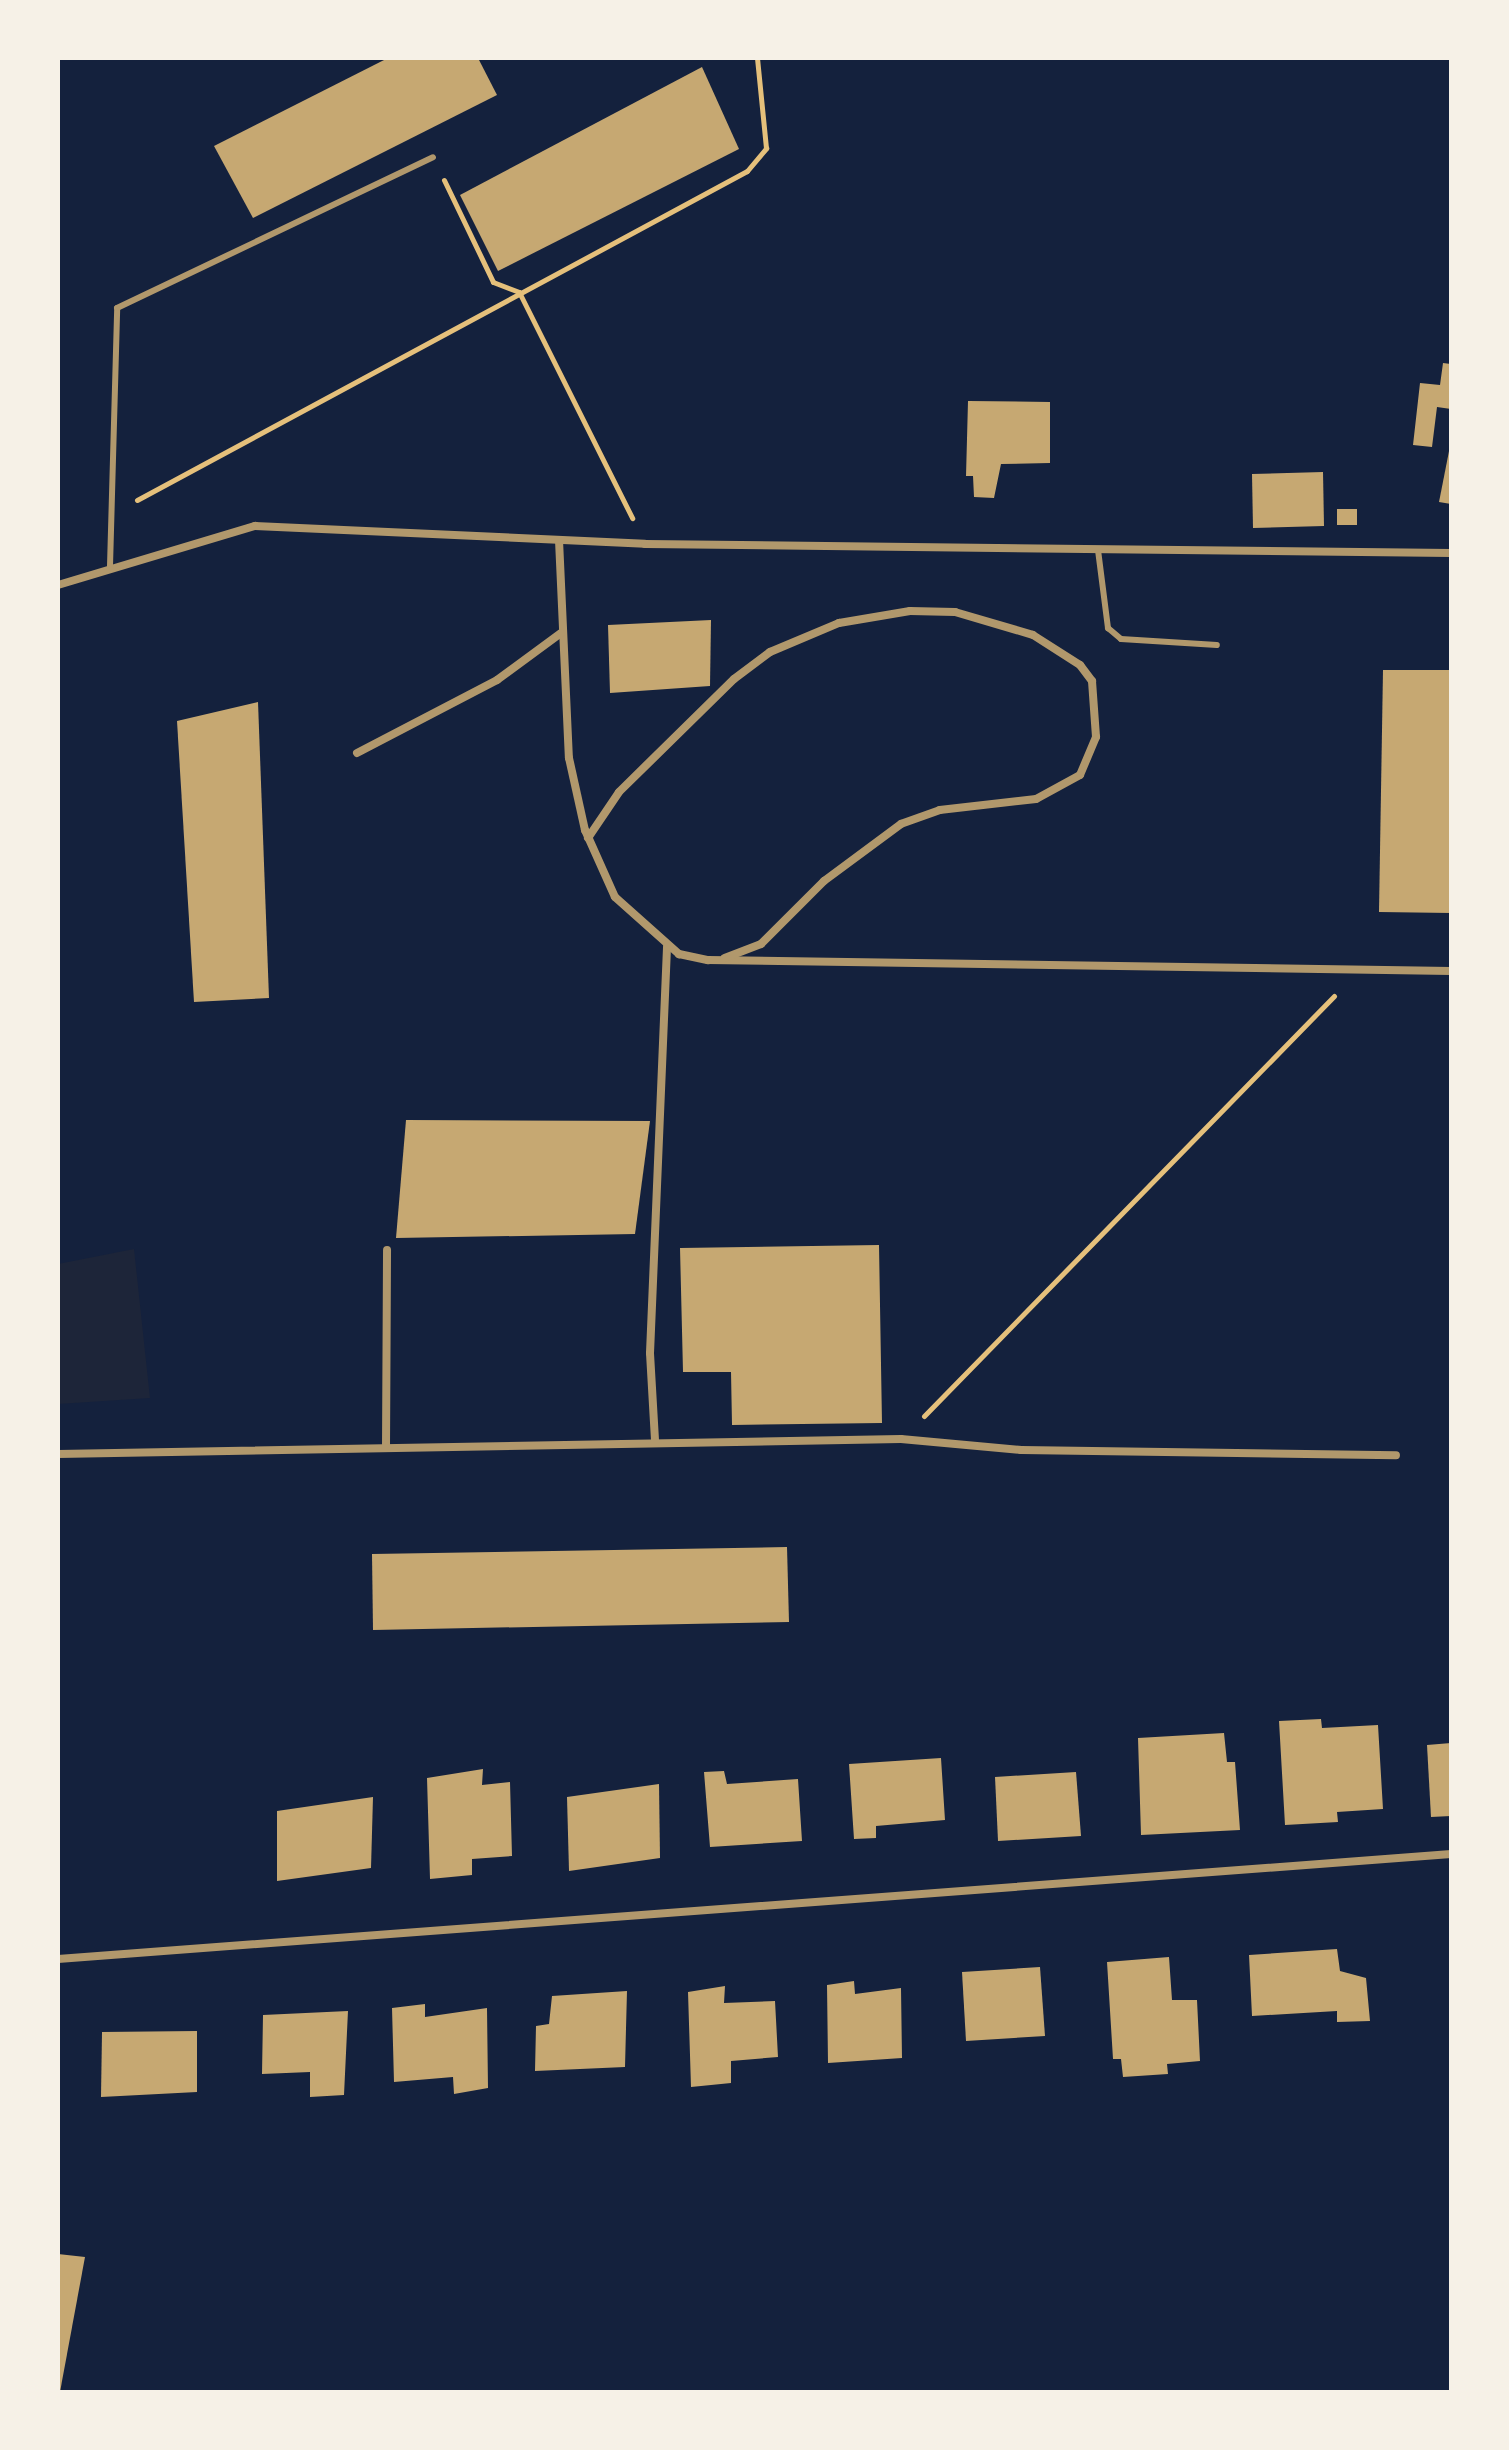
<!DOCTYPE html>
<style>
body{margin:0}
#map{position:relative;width:1509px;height:2450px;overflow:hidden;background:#14213d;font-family:Cabin,sans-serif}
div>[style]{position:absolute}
.green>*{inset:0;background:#1d2539}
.building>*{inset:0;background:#c6a872}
.path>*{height:5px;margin:-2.5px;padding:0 2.5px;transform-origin:2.5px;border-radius:2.5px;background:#e5c07b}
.service>*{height:6px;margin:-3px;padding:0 3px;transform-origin:3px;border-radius:3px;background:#b1986c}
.minor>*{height:8px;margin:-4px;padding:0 4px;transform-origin:4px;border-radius:4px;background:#b1986c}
span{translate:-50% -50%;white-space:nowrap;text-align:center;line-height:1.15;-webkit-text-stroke:6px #f6f1e7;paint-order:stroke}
.frame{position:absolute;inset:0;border:60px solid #f6f1e7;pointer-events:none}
</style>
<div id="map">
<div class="green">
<i style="clip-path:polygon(134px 1249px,150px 1398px,58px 1404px,58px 1264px)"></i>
</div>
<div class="building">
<i style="clip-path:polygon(388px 58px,478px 58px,497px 95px,253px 218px,214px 146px)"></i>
<i style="clip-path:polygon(702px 67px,739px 149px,498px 271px,460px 195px)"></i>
<i style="clip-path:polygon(1443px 363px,1451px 364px,1451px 409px,1437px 407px,1432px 447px,1413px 445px,1420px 383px,1440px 385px)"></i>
<i style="clip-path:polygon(968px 401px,1050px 402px,1050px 463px,1001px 464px,994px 498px,974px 497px,973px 476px,966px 476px)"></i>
<i style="clip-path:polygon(1451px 441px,1451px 504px,1439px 502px)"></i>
<i style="clip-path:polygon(1323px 472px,1324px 526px,1253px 528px,1252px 474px)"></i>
<i style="clip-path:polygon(1337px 509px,1357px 509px,1357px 525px,1337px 525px)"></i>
<i style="clip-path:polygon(711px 620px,710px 686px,610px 693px,608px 625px)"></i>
<i style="clip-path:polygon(1383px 670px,1451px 670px,1451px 913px,1379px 912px)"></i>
<i style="clip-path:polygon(258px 702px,269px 998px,194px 1002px,177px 721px)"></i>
<i style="clip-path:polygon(406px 1120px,650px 1121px,635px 1234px,396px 1238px)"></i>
<i style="clip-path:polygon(879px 1245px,882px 1423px,732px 1425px,731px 1372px,683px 1372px,680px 1248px)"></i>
<i style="clip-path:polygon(787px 1547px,789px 1622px,373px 1630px,372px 1554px)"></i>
<i style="clip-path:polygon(1321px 1719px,1322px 1728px,1378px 1725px,1383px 1809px,1337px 1812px,1338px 1822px,1285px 1825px,1279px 1721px)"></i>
<i style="clip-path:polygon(1224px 1733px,1227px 1762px,1235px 1762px,1240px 1830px,1141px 1835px,1138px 1738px)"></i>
<i style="clip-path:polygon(1451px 1743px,1451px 1816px,1431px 1817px,1427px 1745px)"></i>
<i style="clip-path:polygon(941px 1758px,945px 1820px,876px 1826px,876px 1838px,854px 1839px,849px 1764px)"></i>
<i style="clip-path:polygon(483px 1769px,482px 1785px,510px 1782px,512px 1856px,472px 1859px,472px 1875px,430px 1879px,427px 1778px)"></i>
<i style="clip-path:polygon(724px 1771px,727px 1784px,798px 1779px,802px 1841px,710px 1847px,704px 1772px)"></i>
<i style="clip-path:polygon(1076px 1772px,1081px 1836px,998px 1841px,995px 1777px)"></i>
<i style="clip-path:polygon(659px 1784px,660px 1858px,569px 1871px,567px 1797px)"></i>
<i style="clip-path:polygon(373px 1797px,371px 1868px,277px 1881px,277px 1811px)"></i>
<i style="clip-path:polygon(1337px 1949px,1340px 1971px,1366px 1978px,1370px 2021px,1337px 2022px,1337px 2011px,1252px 2016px,1249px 1955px)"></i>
<i style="clip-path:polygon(1169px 1957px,1172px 2000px,1197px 2000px,1200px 2061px,1167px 2064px,1168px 2074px,1123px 2077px,1121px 2059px,1113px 2059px,1107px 1962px)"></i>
<i style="clip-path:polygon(1040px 1967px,1045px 2036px,966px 2041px,962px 1972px)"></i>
<i style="clip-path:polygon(854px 1981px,855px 1994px,901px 1988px,902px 2058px,828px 2063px,827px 1985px)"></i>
<i style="clip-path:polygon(725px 1986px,724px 2003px,775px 2001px,778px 2057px,731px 2061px,731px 2083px,691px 2087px,688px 1992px)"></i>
<i style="clip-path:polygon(627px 1991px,625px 2067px,535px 2071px,536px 2026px,549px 2024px,552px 1996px)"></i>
<i style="clip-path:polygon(425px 2004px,425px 2017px,487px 2008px,488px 2088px,454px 2094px,453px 2077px,394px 2082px,392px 2008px)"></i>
<i style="clip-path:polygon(348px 2011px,344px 2095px,310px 2097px,310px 2072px,262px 2074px,263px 2015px)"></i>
<i style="clip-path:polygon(197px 2031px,197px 2092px,101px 2097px,102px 2032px)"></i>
<i style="clip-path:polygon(58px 2254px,85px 2257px,60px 2392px,58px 2392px)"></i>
</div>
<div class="path">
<i style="left:444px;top:180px;width:113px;rotate:64.3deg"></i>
<i style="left:493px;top:282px;width:28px;rotate:21deg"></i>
<i style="left:519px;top:292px;width:253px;rotate:63.4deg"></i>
<i style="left:137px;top:500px;width:693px;rotate:-28.34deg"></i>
<i style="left:747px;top:171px;width:30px;rotate:-50deg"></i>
<i style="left:766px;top:148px;width:90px;rotate:-95.7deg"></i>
<i style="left:924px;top:1416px;width:587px;rotate:-45.69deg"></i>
</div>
<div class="service">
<i style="left:1098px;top:550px;width:79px;rotate:82.7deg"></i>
<i style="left:1108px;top:628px;width:17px;rotate:40deg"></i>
<i style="left:1121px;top:639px;width:96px;rotate:3.6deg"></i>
<i style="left:110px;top:566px;width:258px;rotate:-88.4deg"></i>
<i style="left:117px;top:308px;width:350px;rotate:-25.5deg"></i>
</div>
<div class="minor">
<i style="left:559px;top:540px;width:218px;rotate:87.4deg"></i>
<i style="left:569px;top:758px;width:74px;rotate:77.5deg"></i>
<i style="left:585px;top:830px;width:73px;rotate:65.9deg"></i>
<i style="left:615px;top:897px;width:86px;rotate:41.7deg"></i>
<i style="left:679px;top:954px;width:30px;rotate:12deg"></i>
<i style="left:708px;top:960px;width:743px;rotate:0.85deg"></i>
<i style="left:58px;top:585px;width:206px;rotate:-16.7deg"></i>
<i style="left:255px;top:526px;width:390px;rotate:2.6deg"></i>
<i style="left:645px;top:544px;width:806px;rotate:0.64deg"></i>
<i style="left:357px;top:753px;width:158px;rotate:-27.5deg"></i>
<i style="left:497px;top:680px;width:79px;rotate:-36.3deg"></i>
<i style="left:588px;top:838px;width:55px;rotate:-56deg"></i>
<i style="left:619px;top:792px;width:161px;rotate:-44.5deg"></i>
<i style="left:734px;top:679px;width:45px;rotate:-36.9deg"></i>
<i style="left:770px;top:652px;width:75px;rotate:-22.8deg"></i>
<i style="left:839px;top:623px;width:72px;rotate:-9.6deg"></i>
<i style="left:910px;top:611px;width:45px;rotate:1.3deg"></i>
<i style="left:955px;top:612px;width:81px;rotate:16.4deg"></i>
<i style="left:1033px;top:635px;width:56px;rotate:32.6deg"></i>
<i style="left:1080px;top:665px;width:20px;rotate:53deg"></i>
<i style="left:1092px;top:681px;width:56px;rotate:85.9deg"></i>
<i style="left:1096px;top:737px;width:41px;rotate:112.8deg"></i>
<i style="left:1080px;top:775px;width:50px;rotate:151.4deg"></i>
<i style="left:1036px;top:799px;width:97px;rotate:173.5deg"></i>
<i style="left:940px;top:810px;width:41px;rotate:160.3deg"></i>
<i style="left:901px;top:824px;width:96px;rotate:143.5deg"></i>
<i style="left:824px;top:881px;width:89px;rotate:135deg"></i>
<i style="left:761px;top:944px;width:39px;rotate:159deg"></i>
<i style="left:655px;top:1440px;width:87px;rotate:-93.3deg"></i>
<i style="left:650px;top:1353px;width:407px;rotate:-87.6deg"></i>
<i style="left:386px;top:1448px;width:198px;rotate:-89.7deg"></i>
<i style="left:58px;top:1454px;width:843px;rotate:-1.02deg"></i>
<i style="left:901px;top:1439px;width:121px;rotate:5.2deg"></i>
<i style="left:1021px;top:1450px;width:375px;rotate:0.8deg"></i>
<i style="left:58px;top:1959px;width:1397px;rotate:-4.31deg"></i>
</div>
<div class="frame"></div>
</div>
